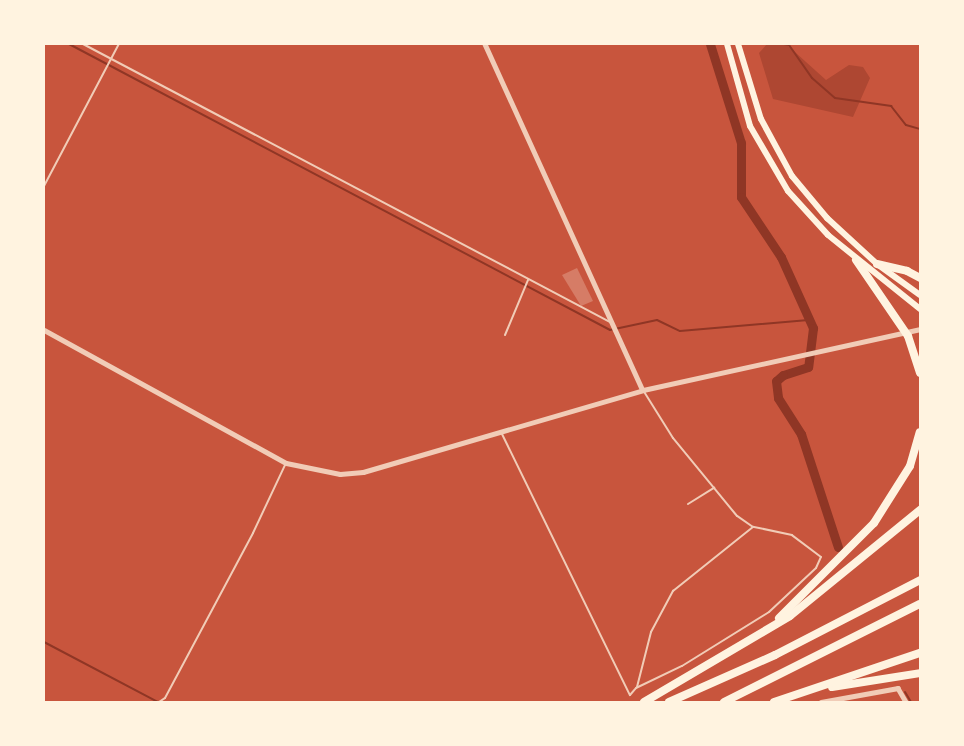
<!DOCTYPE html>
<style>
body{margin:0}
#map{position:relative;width:964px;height:746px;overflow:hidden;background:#c8553d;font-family:Signika,sans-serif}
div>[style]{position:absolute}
.green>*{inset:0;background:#ae4732}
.stream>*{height:2px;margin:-1px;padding:0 1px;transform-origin:1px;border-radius:1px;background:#8f3625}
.canal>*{height:9px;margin:-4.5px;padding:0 4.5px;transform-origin:4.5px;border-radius:4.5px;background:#8f3625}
.building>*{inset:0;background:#d67c66}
.service>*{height:2px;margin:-1px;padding:0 1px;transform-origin:1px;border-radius:1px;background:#f1ccb7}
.minor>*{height:4.5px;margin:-2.25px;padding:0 2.25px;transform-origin:2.25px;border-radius:2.25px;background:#f1ccb7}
.tertiary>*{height:5px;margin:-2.5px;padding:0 2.5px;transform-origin:2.5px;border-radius:2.5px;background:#f1ccb7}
.secondary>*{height:6px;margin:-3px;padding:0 3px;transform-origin:3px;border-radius:3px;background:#fff3e0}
.motorway>*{height:8px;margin:-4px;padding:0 4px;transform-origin:4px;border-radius:4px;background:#fff3e0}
span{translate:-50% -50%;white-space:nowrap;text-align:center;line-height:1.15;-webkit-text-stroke:5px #fff3e0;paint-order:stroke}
.frame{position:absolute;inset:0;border:45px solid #fff3e0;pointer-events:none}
</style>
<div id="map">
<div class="green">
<i style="clip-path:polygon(767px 44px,786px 44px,826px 80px,849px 65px,863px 67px,870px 78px,853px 117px,773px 99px,759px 53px)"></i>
</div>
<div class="stream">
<i style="left:69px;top:44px;width:612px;rotate:27.86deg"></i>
<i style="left:610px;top:330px;width:48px;rotate:-12deg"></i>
<i style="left:657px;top:320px;width:25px;rotate:26deg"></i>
<i style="left:680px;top:331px;width:129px;rotate:-4.9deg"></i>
<i style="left:784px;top:44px;width:5px;rotate:11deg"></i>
<i style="left:789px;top:45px;width:40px;rotate:55.1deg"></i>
<i style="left:812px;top:78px;width:30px;rotate:41deg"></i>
<i style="left:835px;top:98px;width:57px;rotate:8.1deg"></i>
<i style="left:891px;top:106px;width:24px;rotate:52deg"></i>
<i style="left:906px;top:125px;width:15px;rotate:16deg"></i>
<i style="left:44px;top:642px;width:129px;rotate:27.8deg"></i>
<i style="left:905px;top:692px;width:12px;rotate:59deg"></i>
</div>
<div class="canal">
<i style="left:710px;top:44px;width:104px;rotate:72.6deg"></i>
<i style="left:741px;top:143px;width:54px;rotate:90deg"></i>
<i style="left:741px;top:197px;width:72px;rotate:56.3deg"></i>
<i style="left:781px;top:257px;width:78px;rotate:65.7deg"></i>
<i style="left:813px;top:328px;width:39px;rotate:97deg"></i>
<i style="left:808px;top:367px;width:26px;rotate:162deg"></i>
<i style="left:783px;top:375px;width:9px;rotate:139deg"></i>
<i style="left:776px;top:381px;width:17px;rotate:83deg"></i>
<i style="left:778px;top:398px;width:43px;rotate:57.4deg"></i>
<i style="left:801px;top:434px;width:119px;rotate:71.9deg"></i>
</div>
<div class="building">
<i style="clip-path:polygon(577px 268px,593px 301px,581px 306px,562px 275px)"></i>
</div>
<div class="service">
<i style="left:83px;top:44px;width:596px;rotate:27.81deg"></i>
<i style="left:44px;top:186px;width:161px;rotate:-62.2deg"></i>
<i style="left:505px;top:335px;width:60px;rotate:-67.3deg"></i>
<i style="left:501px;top:432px;width:293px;rotate:63.9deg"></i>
<i style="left:630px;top:695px;width:9px;rotate:-49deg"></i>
<i style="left:636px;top:688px;width:51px;rotate:-25.6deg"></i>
<i style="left:682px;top:666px;width:102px;rotate:-31.8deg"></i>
<i style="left:769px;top:612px;width:64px;rotate:-43.1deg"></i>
<i style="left:816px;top:568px;width:12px;rotate:-66deg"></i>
<i style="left:821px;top:557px;width:36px;rotate:-143deg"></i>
<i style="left:792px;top:535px;width:40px;rotate:-168deg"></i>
<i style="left:753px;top:527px;width:19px;rotate:-145deg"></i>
<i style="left:737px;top:516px;width:101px;rotate:-129.4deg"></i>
<i style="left:673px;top:438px;width:57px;rotate:-122deg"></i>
<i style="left:688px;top:504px;width:31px;rotate:-32deg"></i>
<i style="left:637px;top:687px;width:57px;rotate:-75.7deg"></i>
<i style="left:651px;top:632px;width:47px;rotate:-61.8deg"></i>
<i style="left:673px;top:591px;width:102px;rotate:-38.7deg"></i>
<i style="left:159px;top:702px;width:7px;rotate:-34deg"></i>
<i style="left:165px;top:698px;width:187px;rotate:-61.9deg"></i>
<i style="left:253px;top:533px;width:77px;rotate:-64.8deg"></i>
</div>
<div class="minor">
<i style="left:485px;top:44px;width:380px;rotate:65.5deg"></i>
<i style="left:821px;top:702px;width:78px;rotate:-10.3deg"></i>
<i style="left:898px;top:688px;width:16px;rotate:60deg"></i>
</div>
<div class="tertiary">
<i style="left:44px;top:330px;width:276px;rotate:28.8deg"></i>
<i style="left:286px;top:463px;width:55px;rotate:11.5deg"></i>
<i style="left:340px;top:474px;width:23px;rotate:-5deg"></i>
<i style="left:363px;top:472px;width:292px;rotate:-16.3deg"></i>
<i style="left:643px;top:390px;width:284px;rotate:-12.4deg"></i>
</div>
<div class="secondary">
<i style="left:727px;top:44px;width:85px;rotate:74.3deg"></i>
<i style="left:750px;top:126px;width:75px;rotate:59.7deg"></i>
<i style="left:788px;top:191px;width:59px;rotate:47.7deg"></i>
<i style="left:828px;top:235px;width:118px;rotate:38.8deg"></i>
<i style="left:738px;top:44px;width:78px;rotate:73deg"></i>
<i style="left:761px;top:119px;width:65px;rotate:61.5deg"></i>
<i style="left:792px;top:176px;width:55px;rotate:50.2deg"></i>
<i style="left:827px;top:218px;width:68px;rotate:42.6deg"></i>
<i style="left:877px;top:264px;width:53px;rotate:35.8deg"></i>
</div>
<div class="motorway">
<i style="left:856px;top:260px;width:92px;rotate:55.6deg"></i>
<i style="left:908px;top:336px;width:39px;rotate:72deg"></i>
<i style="left:877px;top:264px;width:31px;rotate:13deg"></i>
<i style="left:907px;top:271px;width:15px;rotate:28deg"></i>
<i style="left:779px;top:618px;width:134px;rotate:-45deg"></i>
<i style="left:874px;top:523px;width:67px;rotate:-57.7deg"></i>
<i style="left:910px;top:466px;width:35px;rotate:-74deg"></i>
<i style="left:832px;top:687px;width:89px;rotate:-9deg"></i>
<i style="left:644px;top:702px;width:169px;rotate:-30.5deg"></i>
<i style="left:790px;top:616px;width:168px;rotate:-39.2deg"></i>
<i style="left:669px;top:702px;width:116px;rotate:-23.9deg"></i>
<i style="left:775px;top:655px;width:163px;rotate:-27.3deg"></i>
<i style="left:724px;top:702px;width:219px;rotate:-26.6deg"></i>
<i style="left:774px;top:702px;width:154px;rotate:-18.6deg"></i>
</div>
<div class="frame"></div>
</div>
